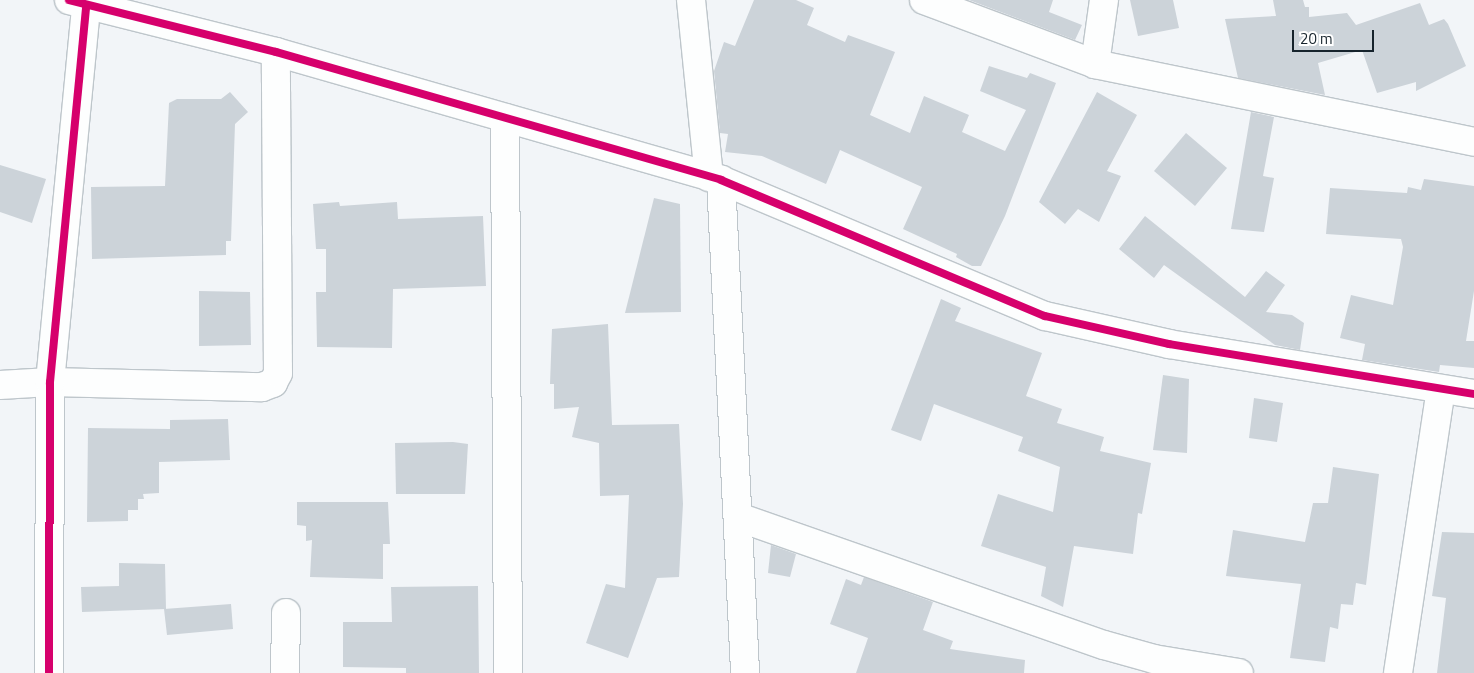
<!DOCTYPE html>
<style>
body{margin:0}
#map{position:relative;width:1474px;height:673px;overflow:hidden;background:#f2f5f8;font-family:"Titillium Web",sans-serif}
div>[style]{position:absolute}
.building>*{inset:0;background:#ccd3d9}
.roads{filter:drop-shadow(1px 0 #bec6cb) drop-shadow(-1px 0 #bec6cb) drop-shadow(0 1px #bec6cb) drop-shadow(0 -1px #bec6cb)}
.minor>*{height:28px;margin:-14px;padding:0 14px;transform-origin:14px;border-radius:14px;background:#fdfefe}
.cycleway>*{height:8px;margin:-4px;padding:0 4px;transform-origin:4px;border-radius:4px;background:#d6006c}
span{translate:-50% -50%;white-space:nowrap;text-align:center;line-height:1.15;-webkit-text-stroke:4px #fff;paint-order:stroke}
.scale{position:absolute;left:1292px;top:30px;width:82px;height:22px;box-sizing:border-box;border:2px solid #16232c;border-top:0;padding-left:6px;font-size:15px;line-height:18px;white-space:nowrap;color:#16232c;-webkit-text-stroke:4px #fff;paint-order:stroke}
</style>
<div id="map">
<div class="building">
<i style="clip-path:polygon(754px 0,796px 0,814px 8px,807px 25px,845px 42px,848px 35px,895px 52px,870px 115px,910px 133px,924px 96px,969px 115px,962px 132px,1005px 151px,1026px 110px,980px 91px,989px 66px,1027px 78px,1030px 73px,1056px 83px,1005px 216px,981px 266px,972px 266px,956px 257px,957px 254px,903px 229px,922px 187px,840px 150px,826px 184px,762px 156px,725px 152px,728px 134px,720px 133px,714px 71px,724px 42px,735px 46px)"></i>
<i style="clip-path:polygon(969px 0,1053px 0,1049px 12px,1082px 25px,1075px 40px)"></i>
<i style="clip-path:polygon(1130px 0,1173px 0,1179px 28px,1138px 36px)"></i>
<i style="clip-path:polygon(1273px 0,1303px 0,1305px 7px,1309px 7px,1309px 17px,1347px 13px,1356px 25px,1420px 3px,1429px 25px,1444px 19px,1448px 24px,1466px 66px,1416px 91px,1416px 82px,1377px 93px,1362px 50px,1318px 63px,1325px 95px,1238px 78px,1225px 19px,1276px 16px)"></i>
<i style="clip-path:polygon(230px 92px,248px 112px,235px 124px,231px 241px,226px 241px,226px 255px,92px 259px,91px 187px,165px 186px,169px 103px,177px 99px,221px 99px)"></i>
<i style="clip-path:polygon(1097px 92px,1137px 115px,1107px 171px,1121px 176px,1099px 222px,1078px 209px,1065px 224px,1039px 202px)"></i>
<i style="clip-path:polygon(1251px 112px,1274px 117px,1263px 176px,1274px 178px,1264px 232px,1231px 229px)"></i>
<i style="clip-path:polygon(1186px 133px,1227px 168px,1195px 206px,1154px 171px)"></i>
<i style="clip-path:polygon(0 165px,46px 179px,32px 223px,0 212px)"></i>
<i style="clip-path:polygon(1424px 179px,1474px 186px,1474px 291px,1466px 341px,1474px 341px,1474px 368px,1440px 365px,1439px 372px,1362px 360px,1365px 344px,1340px 338px,1351px 295px,1393px 305px,1403px 247px,1401px 239px,1326px 234px,1330px 188px,1407px 193px,1408px 187px,1421px 190px)"></i>
<i style="clip-path:polygon(654px 198px,680px 204px,681px 312px,625px 313px)"></i>
<i style="clip-path:polygon(339px 202px,340px 206px,397px 202px,398px 219px,483px 216px,486px 286px,393px 289px,392px 348px,317px 347px,316px 292px,326px 292px,326px 249px,316px 249px,313px 204px)"></i>
<i style="clip-path:polygon(1145px 216px,1245px 297px,1266px 271px,1285px 285px,1266px 312px,1292px 315px,1304px 323px,1300px 350px,1275px 345px,1164px 265px,1154px 278px,1119px 249px)"></i>
<i style="clip-path:polygon(199px 291px,250px 292px,251px 345px,199px 346px)"></i>
<i style="clip-path:polygon(941px 299px,961px 308px,955px 321px,1042px 353px,1026px 396px,1062px 409px,1057px 423px,1104px 437px,1100px 451px,1151px 463px,1142px 514px,1138px 513px,1133px 554px,1074px 546px,1063px 607px,1041px 596px,1046px 567px,981px 546px,998px 494px,1053px 512px,1060px 467px,1018px 451px,1023px 437px,934px 404px,921px 441px,891px 430px)"></i>
<i style="clip-path:polygon(608px 324px,612px 425px,679px 424px,683px 504px,679px 577px,657px 578px,628px 658px,586px 643px,606px 584px,625px 588px,629px 495px,600px 496px,599px 443px,572px 437px,579px 407px,554px 409px,554px 384px,550px 384px,552px 329px)"></i>
<i style="clip-path:polygon(1163px 375px,1189px 379px,1187px 453px,1153px 450px)"></i>
<i style="clip-path:polygon(1254px 398px,1283px 403px,1277px 442px,1249px 438px)"></i>
<i style="clip-path:polygon(228px 419px,230px 460px,159px 462px,159px 493px,143px 494px,144px 499px,138px 499px,138px 510px,128px 510px,128px 521px,87px 522px,88px 428px,170px 429px,170px 420px)"></i>
<i style="clip-path:polygon(453px 442px,468px 444px,465px 494px,396px 494px,395px 443px)"></i>
<i style="clip-path:polygon(1333px 467px,1379px 474px,1366px 585px,1356px 583px,1353px 605px,1341px 604px,1338px 629px,1330px 627px,1325px 662px,1290px 658px,1301px 584px,1226px 576px,1233px 530px,1305px 542px,1313px 503px,1328px 503px)"></i>
<i style="clip-path:polygon(297px 502px,388px 502px,390px 544px,383px 544px,383px 579px,310px 577px,312px 540px,306px 541px,306px 526px,297px 525px)"></i>
<i style="clip-path:polygon(1442px 532px,1474px 533px,1474px 673px,1437px 673px,1446px 598px,1432px 596px)"></i>
<i style="clip-path:polygon(771px 545px,796px 554px,790px 577px,768px 573px)"></i>
<i style="clip-path:polygon(119px 563px,165px 564px,166px 609px,82px 612px,81px 587px,119px 586px)"></i>
<i style="clip-path:polygon(864px 577px,933px 602px,923px 630px,953px 641px,950px 649px,1025px 660px,1024px 673px,856px 673px,868px 638px,830px 624px,846px 579px,861px 585px)"></i>
<i style="clip-path:polygon(478px 586px,479px 673px,406px 673px,406px 668px,343px 667px,343px 622px,392px 622px,391px 587px)"></i>
<i style="clip-path:polygon(231px 604px,233px 629px,167px 635px,164px 609px)"></i>
</div>
<div class="roads">
<div class="minor">
<i style="left:69px;top:0;width:213px;rotate:14.1deg"></i>
<i style="left:276px;top:52px;width:463px;rotate:16deg"></i>
<i style="left:721px;top:180px;width:351px;rotate:22.8deg"></i>
<i style="left:1045px;top:316px;width:127px;rotate:12.7deg"></i>
<i style="left:1169px;top:344px;width:309px;rotate:9.3deg"></i>
<i style="left:691px;top:0;width:178px;rotate:84.2deg"></i>
<i style="left:924px;top:0;width:183px;rotate:20.5deg"></i>
<i style="left:1095px;top:64px;width:387px;rotate:11.6deg"></i>
<i style="left:1095px;top:64px;width:65px;rotate:-82deg"></i>
<i style="left:505px;top:118px;width:555px;rotate:89.69deg"></i>
<i style="left:721px;top:180px;width:494px;rotate:87.2deg"></i>
<i style="left:0;top:385px;width:50px;rotate:-3.4deg"></i>
<i style="left:50px;top:382px;width:212px;rotate:1.4deg"></i>
<i style="left:262px;top:387px;width:12px;rotate:-20deg"></i>
<i style="left:273px;top:383px;width:11px;rotate:-63deg"></i>
<i style="left:278px;top:373px;width:321px;rotate:-90.4deg"></i>
<i style="left:738px;top:517px;width:388px;rotate:19.3deg"></i>
<i style="left:1104px;top:645px;width:52px;rotate:15.6deg"></i>
<i style="left:1154px;top:659px;width:86px;rotate:9.4deg"></i>
<i style="left:49px;top:673px;width:291px;rotate:-89.8deg"></i>
<i style="left:50px;top:382px;width:378px;rotate:-84.5deg"></i>
<i style="left:285px;top:673px;width:60px;rotate:-89deg"></i>
<i style="left:1398px;top:673px;width:286px;rotate:-81.4deg"></i>
</div>
</div>
<div class="cycleway">
<i style="left:69px;top:0;width:213px;rotate:14.1deg"></i>
<i style="left:276px;top:52px;width:463px;rotate:16deg"></i>
<i style="left:721px;top:180px;width:351px;rotate:22.8deg"></i>
<i style="left:1045px;top:316px;width:127px;rotate:12.7deg"></i>
<i style="left:1169px;top:344px;width:309px;rotate:9.3deg"></i>
<i style="left:49px;top:673px;width:291px;rotate:-89.8deg"></i>
<i style="left:50px;top:382px;width:378px;rotate:-84.5deg"></i>
</div>
<div class="scale">20 m</div>
</div>
